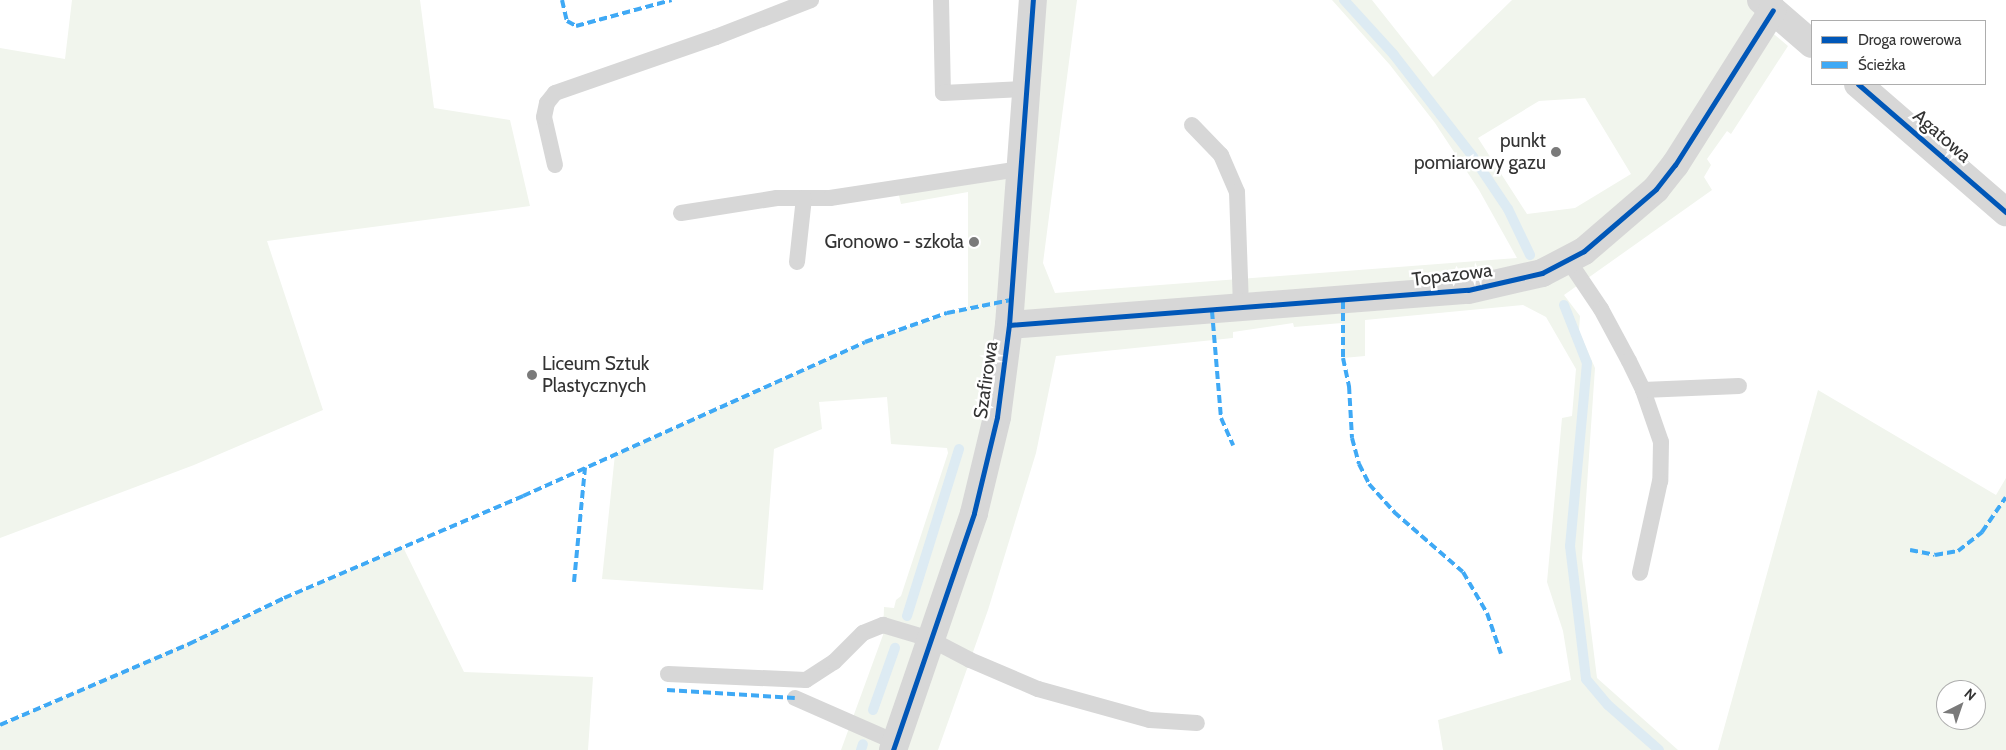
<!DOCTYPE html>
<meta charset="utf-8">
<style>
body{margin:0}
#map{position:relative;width:2006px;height:750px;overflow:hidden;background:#fff;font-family:Cabin,sans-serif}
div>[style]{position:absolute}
.green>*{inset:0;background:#f1f5ed}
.stream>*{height:10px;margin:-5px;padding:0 5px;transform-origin:5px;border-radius:5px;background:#ddebf3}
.service>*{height:16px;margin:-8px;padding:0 8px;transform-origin:8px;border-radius:8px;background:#d7d7d7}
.minor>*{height:28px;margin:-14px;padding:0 14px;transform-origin:14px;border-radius:14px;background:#d7d7d7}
.tertiary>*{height:28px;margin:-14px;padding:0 14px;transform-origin:14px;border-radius:14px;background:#d7d7d7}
.quiet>*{height:4px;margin-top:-2px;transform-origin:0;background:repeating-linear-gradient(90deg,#3fa9f5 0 8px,transparent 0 12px)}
.cycleway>*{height:5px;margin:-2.5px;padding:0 2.5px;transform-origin:2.5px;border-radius:2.5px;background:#0057b8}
.dots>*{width:14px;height:14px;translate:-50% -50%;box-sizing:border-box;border:2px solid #fff;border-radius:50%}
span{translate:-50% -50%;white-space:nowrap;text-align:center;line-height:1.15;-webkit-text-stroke:5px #fff;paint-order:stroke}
.street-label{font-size:19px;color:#333}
.poi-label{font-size:19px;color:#333}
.right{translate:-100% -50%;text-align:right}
.left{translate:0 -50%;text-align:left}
.legend{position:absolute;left:1811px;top:20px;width:175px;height:65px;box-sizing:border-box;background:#fff;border:1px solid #adadad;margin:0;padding:6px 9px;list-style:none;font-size:15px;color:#333}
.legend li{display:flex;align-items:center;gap:10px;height:25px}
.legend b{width:25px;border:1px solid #adadad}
.north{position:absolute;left:1936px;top:680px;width:50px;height:50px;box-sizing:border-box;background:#fff;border:1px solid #adadad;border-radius:50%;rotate:41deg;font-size:14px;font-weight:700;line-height:20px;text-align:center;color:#333}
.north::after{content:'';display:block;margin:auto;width:18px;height:22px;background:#7a7a7a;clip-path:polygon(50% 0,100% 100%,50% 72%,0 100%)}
</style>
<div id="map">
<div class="green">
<i style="clip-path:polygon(72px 0,420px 0,434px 108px,510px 120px,530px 206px,267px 241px,323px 410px,194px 465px,0 538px,0 48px,65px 59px)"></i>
<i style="clip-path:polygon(evenodd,1033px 0,1077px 0,1043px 263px,1055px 293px,1517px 258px,1479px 190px,1435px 123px,1390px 65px,1332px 0,1372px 0,1433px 77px,1512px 0,1761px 0,1763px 25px,1788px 46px,1731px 134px,1727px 131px,1707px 159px,1711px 165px,1704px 177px,1712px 190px,1564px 295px,1580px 316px,1579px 331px,1595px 368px,1582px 558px,1597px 678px,1678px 750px,1443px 750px,1438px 720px,1571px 680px,1563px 631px,1547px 582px,1562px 418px,1572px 416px,1576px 369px,1546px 317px,1523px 305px,1365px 320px,1365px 356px,1343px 358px,1342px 323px,1294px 327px,1293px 323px,1233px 332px,1233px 338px,1056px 356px,1036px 453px,988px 610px,938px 750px,841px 750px,883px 635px,884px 607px,894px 608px,896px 600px,901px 596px,948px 453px,947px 448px,891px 444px,887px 397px,819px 402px,822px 429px,774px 449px,763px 590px,602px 579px,615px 454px,865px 342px,968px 307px,968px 192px,901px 204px,897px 187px,1020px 169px,1033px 0,1585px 98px,1631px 174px,1575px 208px,1527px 214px,1478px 138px,1539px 101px,1585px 98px)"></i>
<i style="clip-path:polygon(evenodd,1818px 390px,1996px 495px,2006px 478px,2006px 750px,1718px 750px,1818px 390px,1946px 690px,1976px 690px,1976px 720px,1946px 720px,1946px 690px)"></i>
<i style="clip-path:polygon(403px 547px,464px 672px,593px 677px,588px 750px,0 750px,0 725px)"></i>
</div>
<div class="stream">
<i style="left:1344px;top:0;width:74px;rotate:47.7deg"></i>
<i style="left:1394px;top:55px;width:129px;rotate:52.2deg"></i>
<i style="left:1473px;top:157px;width:63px;rotate:56.1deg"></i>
<i style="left:1508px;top:209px;width:51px;rotate:64.4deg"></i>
<i style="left:1564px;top:305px;width:62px;rotate:68.4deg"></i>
<i style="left:1587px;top:363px;width:184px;rotate:95.3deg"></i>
<i style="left:1570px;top:546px;width:134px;rotate:83.1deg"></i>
<i style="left:1586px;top:679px;width:34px;rotate:50deg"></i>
<i style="left:1608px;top:705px;width:68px;rotate:41.4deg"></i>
<i style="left:907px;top:616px;width:175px;rotate:-72.7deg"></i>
<i style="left:873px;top:710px;width:66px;rotate:-70.5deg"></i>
<i style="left:861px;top:750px;width:6px;rotate:-72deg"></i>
</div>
<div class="service">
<i style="left:941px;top:0;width:93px;rotate:88.8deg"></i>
<i style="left:943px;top:93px;width:83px;rotate:-2.8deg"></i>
<i style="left:1192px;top:125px;width:42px;rotate:46deg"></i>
<i style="left:1221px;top:155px;width:40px;rotate:66.6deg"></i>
<i style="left:1237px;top:192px;width:117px;rotate:88deg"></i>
<i style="left:555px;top:165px;width:49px;rotate:-102.9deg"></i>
<i style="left:544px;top:117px;width:14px;rotate:-78deg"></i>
<i style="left:547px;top:103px;width:13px;rotate:-51deg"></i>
<i style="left:555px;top:93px;width:170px;rotate:-19.2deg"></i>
<i style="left:716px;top:37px;width:102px;rotate:-21.3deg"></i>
<i style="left:681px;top:213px;width:97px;rotate:-8.9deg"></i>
<i style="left:777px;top:198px;width:53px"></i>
<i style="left:830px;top:198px;width:192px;rotate:-8.7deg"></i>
<i style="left:1568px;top:260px;width:59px;rotate:56deg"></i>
<i style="left:1601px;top:309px;width:59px;rotate:61.7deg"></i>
<i style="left:1629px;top:361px;width:32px;rotate:64deg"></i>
<i style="left:1643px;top:390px;width:55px;rotate:70.9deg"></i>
<i style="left:1661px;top:442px;width:39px;rotate:91deg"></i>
<i style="left:1660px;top:481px;width:94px;rotate:102.3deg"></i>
<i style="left:797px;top:262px;width:64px;rotate:-83.8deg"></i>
<i style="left:1643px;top:390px;width:96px;rotate:-2.4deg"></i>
<i style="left:668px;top:674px;width:138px;rotate:2.5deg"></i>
<i style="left:806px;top:680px;width:33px;rotate:-33deg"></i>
<i style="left:834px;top:662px;width:41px;rotate:-45deg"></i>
<i style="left:863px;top:633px;width:22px;rotate:-22deg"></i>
<i style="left:883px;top:625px;width:49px;rotate:16.6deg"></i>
<i style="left:930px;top:639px;width:45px;rotate:27.7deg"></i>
<i style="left:970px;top:660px;width:74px;rotate:23.1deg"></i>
<i style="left:1038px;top:689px;width:116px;rotate:15.5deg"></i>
<i style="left:1150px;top:720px;width:47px;rotate:3.7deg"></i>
<i style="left:795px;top:698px;width:109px;rotate:23.7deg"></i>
</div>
<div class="minor">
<i style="left:1761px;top:0;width:67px;rotate:40.8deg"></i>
<i style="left:1858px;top:84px;width:196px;rotate:40.9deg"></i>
<i style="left:1009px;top:325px;width:460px;rotate:-4.4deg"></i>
<i style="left:1468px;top:290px;width:76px;rotate:-12.9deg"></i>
<i style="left:1542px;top:273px;width:47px;rotate:-27.6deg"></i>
<i style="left:1584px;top:251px;width:95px;rotate:-40.7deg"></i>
<i style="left:1656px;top:189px;width:31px;rotate:-52deg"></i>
<i style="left:1675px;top:165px;width:183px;rotate:-57.7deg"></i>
</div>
<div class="tertiary">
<i style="left:893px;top:750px;width:250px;rotate:-71.1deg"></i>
<i style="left:974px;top:513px;width:99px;rotate:-76.5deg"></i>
<i style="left:997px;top:417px;width:93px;rotate:-82.6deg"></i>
<i style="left:1009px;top:325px;width:326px;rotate:-85.8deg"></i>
</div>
<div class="quiet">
<i style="left:562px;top:0;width:22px;rotate:77deg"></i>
<i style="left:567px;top:21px;width:10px;rotate:29deg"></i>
<i style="left:576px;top:26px;width:99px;rotate:-15.2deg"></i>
<i style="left:1343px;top:301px;width:57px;rotate:90deg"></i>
<i style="left:1343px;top:358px;width:29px;rotate:78deg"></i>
<i style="left:1349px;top:386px;width:52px;rotate:86.7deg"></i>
<i style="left:1352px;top:438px;width:27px;rotate:75deg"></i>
<i style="left:1359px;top:464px;width:22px;rotate:63deg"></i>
<i style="left:1369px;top:484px;width:38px;rotate:48deg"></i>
<i style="left:1394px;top:512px;width:91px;rotate:41deg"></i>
<i style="left:1463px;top:572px;width:48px;rotate:59.7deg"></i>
<i style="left:1487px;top:613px;width:43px;rotate:71.1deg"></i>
<i style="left:1212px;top:311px;width:107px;rotate:85.2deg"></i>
<i style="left:1221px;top:418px;width:30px;rotate:66deg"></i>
<i style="left:1910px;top:550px;width:25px;rotate:11deg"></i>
<i style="left:1935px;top:555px;width:23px;rotate:-10deg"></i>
<i style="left:1958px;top:551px;width:31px;rotate:-38deg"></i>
<i style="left:1982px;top:532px;width:42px;rotate:-55.6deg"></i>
<i style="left:574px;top:582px;width:115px;rotate:-84.5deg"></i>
<i style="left:667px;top:690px;width:128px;rotate:3.6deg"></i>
<i style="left:0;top:725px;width:206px;rotate:-23.2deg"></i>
<i style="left:189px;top:644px;width:106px;rotate:-25.8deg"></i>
<i style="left:284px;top:598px;width:260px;rotate:-23.1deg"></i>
<i style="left:523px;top:496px;width:375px;rotate:-24.2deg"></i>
<i style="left:865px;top:342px;width:87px;rotate:-19.5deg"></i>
<i style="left:947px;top:313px;width:65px;rotate:-11.5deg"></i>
</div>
<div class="cycleway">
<i style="left:1858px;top:84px;width:196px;rotate:40.9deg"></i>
<i style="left:1009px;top:325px;width:460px;rotate:-4.4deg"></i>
<i style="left:1468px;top:290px;width:76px;rotate:-12.9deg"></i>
<i style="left:1542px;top:273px;width:47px;rotate:-27.6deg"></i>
<i style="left:1584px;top:251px;width:95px;rotate:-40.7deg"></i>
<i style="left:1656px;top:189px;width:31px;rotate:-52deg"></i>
<i style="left:1675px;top:165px;width:183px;rotate:-57.7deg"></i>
<i style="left:893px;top:750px;width:250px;rotate:-71.1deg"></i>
<i style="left:974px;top:513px;width:99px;rotate:-76.5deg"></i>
<i style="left:997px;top:417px;width:93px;rotate:-82.6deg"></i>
<i style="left:1009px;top:325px;width:326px;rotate:-85.8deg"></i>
</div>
<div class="dots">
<i style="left:1556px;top:152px;background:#7a7a7a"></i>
<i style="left:974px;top:242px;background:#7a7a7a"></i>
<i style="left:532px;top:375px;background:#7a7a7a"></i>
</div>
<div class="street-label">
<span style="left:1942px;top:136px;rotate:41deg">Agatowa</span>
<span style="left:1452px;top:275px;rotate:-7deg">Topazowa</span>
<span style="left:986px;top:380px;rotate:-82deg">Szafirowa</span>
</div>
<div class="poi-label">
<span class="right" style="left:1546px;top:152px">punkt<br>pomiarowy gazu</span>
<span class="right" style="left:964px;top:242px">Gronowo - szkoła</span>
<span class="left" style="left:542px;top:375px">Liceum Sztuk<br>Plastycznych</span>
</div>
<ul class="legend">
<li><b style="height:6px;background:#0057b8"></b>Droga rowerowa</li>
<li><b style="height:6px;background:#3fa9f5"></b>Ścieżka</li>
</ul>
<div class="north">N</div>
</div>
